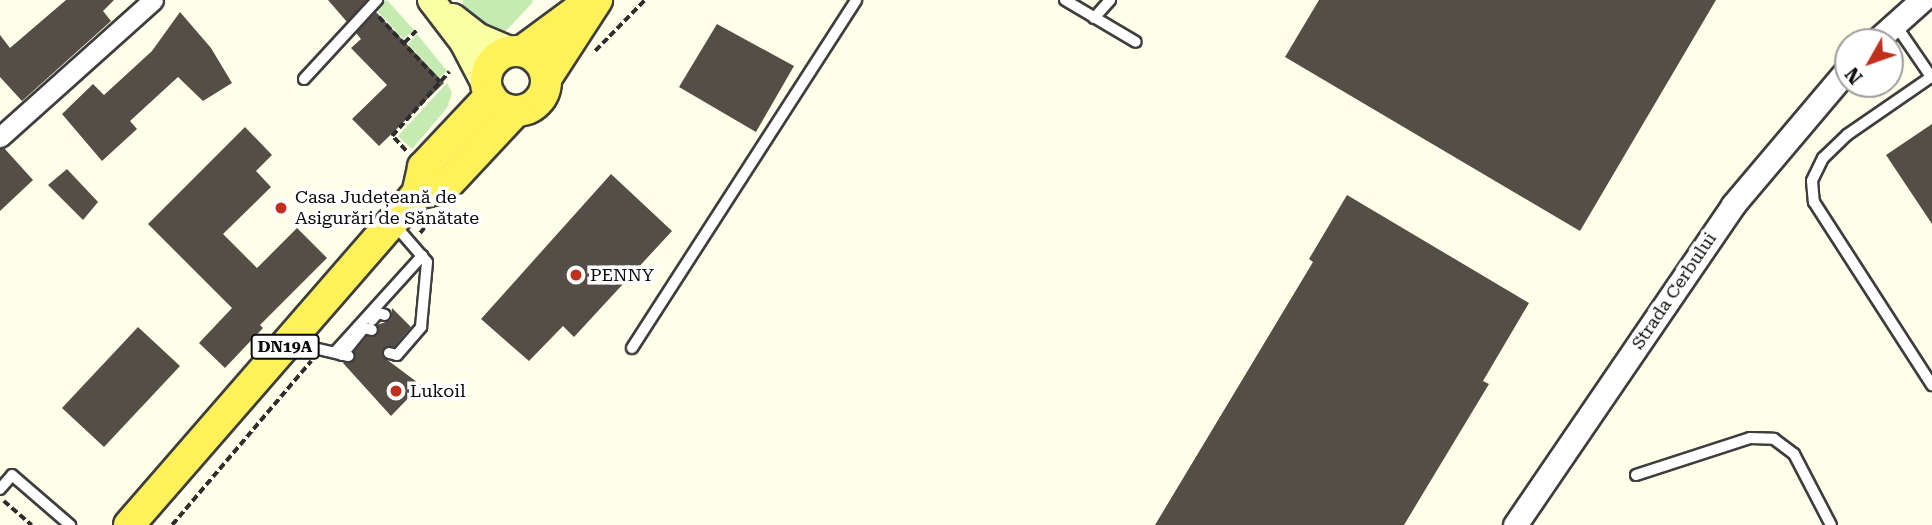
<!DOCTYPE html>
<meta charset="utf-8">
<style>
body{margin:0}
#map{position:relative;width:1932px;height:525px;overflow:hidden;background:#fffee9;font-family:"Roboto Serif",serif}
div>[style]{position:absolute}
.green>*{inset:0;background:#c6ebb2}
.building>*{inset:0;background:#544e47}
.path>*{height:3.5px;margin-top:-1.75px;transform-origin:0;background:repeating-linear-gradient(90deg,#2d2d2d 0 7px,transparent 0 10.5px)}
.roads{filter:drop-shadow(2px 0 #3e3e3e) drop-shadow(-2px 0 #3e3e3e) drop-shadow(0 2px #3e3e3e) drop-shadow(0 -2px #3e3e3e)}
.service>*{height:10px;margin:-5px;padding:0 5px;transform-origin:5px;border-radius:5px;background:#fff}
.minor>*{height:19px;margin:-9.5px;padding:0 9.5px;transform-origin:9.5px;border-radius:9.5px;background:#fff}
.tertiary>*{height:23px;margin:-11.5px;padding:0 11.5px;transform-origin:11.5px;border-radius:11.5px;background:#fff}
.secondary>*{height:26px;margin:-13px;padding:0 13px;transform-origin:13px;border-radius:13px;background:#fbffa4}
.primary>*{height:30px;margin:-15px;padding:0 15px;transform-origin:15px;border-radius:15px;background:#fff159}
.primary>.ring{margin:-15px;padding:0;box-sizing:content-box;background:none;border:30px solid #fff159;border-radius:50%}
.dots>*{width:19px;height:19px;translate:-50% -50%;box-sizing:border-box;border:4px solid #fff;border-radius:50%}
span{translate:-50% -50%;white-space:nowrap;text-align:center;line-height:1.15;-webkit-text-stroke:7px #fff;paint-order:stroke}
.shield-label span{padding:2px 5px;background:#fff;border:2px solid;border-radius:5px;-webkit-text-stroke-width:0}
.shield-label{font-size:16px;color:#0b0b0b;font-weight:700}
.poi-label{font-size:18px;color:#0b0b0b}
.left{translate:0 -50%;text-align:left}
.street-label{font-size:18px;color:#0b0b0b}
.north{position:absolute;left:1834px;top:28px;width:70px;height:70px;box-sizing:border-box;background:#fff;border:2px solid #9d9d9d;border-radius:50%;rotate:230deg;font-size:19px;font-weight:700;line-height:28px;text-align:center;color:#0b0b0b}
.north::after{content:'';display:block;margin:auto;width:24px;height:32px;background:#c12f1d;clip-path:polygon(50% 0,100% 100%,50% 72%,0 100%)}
</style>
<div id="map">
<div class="green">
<i style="clip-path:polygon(387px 0,414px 30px,403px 39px,375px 8px)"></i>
<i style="clip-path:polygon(463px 0,532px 0,533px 2px,503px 34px,488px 33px,463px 10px)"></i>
<i style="clip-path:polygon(417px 34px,447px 71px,439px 78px,408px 44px)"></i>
<i style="clip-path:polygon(447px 83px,452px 93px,447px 108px,412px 149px,398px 136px)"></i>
</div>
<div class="building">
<i style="clip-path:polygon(66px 0,114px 0,103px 11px,111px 21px,22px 101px,0 77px,0 35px,10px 48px)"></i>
<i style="clip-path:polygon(328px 0,367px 0,347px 22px)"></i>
<i style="clip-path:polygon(1319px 0,1716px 0,1580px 231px,1285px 57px)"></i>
<i style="clip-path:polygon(180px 12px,211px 48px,232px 83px,203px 101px,178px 77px,130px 121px,137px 129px,102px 161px,62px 114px,93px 84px,104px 95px,152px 51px)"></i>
<i style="clip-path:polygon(376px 12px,444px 83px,379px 146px,352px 119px,387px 85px,351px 48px,361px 39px,356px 33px)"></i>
<i style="clip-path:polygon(717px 24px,794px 66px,756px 132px,679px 87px)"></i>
<i style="clip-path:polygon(1932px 124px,1932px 224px,1886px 155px)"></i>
<i style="clip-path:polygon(245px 127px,272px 155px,256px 171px,271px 187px,223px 234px,257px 268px,297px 228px,327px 258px,260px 325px,263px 328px,225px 368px,199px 343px,232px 308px,148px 224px)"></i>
<i style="clip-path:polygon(4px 148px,33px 180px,0 211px,0 149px)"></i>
<i style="clip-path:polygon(67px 169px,98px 202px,83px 220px,48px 185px)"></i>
<i style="clip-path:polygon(611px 174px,672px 231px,574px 337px,563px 326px,529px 361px,481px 319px)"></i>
<i style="clip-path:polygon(1347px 195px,1529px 303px,1483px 381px,1489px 384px,1404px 525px,1155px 525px,1313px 262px,1309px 259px)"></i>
<i style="clip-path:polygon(392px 308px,411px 327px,394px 347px,384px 347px,382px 356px,421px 385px,391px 416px,343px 363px,354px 361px,354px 352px,367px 336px,378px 335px,377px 325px,391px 320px)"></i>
<i style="clip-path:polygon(138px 327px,180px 366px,104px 447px,62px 408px)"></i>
</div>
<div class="path">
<i style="left:379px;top:17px;width:89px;rotate:46.8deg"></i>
<i style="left:404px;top:43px;width:18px;rotate:-45deg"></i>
<i style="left:595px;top:51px;width:71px;rotate:-45.6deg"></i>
<i style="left:406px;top:151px;width:21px;rotate:-133deg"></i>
<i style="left:392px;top:136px;width:86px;rotate:-48.3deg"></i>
<i style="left:420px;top:233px;width:21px;rotate:-51deg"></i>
<i style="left:4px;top:501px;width:37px;rotate:41deg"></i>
<i style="left:172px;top:525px;width:215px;rotate:-49.7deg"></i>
</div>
<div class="roads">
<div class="service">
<i style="left:1065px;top:0;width:82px;rotate:30.6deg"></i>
<i style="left:1094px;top:18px;width:24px;rotate:-48deg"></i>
<i style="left:1895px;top:24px;width:65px;rotate:55.6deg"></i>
<i style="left:1931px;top:77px;width:102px;rotate:145.4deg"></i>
<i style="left:1847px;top:135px;width:33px;rotate:136deg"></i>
<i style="left:1823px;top:158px;width:25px;rotate:116deg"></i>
<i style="left:1812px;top:181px;width:21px;rotate:85deg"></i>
<i style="left:1814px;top:202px;width:218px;rotate:57.2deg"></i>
<i style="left:304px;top:79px;width:108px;rotate:-47.3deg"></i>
<i style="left:372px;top:320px;width:9px;rotate:-49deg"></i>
<i style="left:378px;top:313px;width:7px;rotate:16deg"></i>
<i style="left:293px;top:343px;width:57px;rotate:13.3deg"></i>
<i style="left:632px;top:348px;width:414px;rotate:-57.2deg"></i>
<i style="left:335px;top:352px;width:130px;rotate:-47.8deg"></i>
<i style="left:389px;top:353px;width:8px;rotate:14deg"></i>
<i style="left:397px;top:355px;width:37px;rotate:-49deg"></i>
<i style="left:421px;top:327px;width:65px;rotate:-84.7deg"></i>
<i style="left:427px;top:262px;width:50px;rotate:-131deg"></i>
<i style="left:342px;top:355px;width:35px;rotate:-51deg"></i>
<i style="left:364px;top:328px;width:8px;rotate:14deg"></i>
<i style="left:1636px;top:475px;width:120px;rotate:-18deg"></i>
<i style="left:1750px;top:438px;width:24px;rotate:2deg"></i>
<i style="left:1774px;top:439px;width:25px;rotate:37deg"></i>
<i style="left:1794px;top:454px;width:80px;rotate:62.5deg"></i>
<i style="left:0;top:489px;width:18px;rotate:-49deg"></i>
<i style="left:12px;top:475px;width:77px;rotate:40.8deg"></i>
</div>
<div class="minor">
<i style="left:0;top:137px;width:205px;rotate:-41.8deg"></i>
</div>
<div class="tertiary">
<i style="left:1875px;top:42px;width:63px;rotate:-41.8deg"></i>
<i style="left:1515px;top:525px;width:387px;rotate:-55.7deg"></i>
<i style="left:1733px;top:205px;width:178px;rotate:-49.8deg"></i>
</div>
<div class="secondary">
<i style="left:431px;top:0;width:53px;rotate:52.7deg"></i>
<i style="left:463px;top:42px;width:50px;rotate:62.4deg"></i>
<i style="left:453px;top:17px;width:33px;rotate:38deg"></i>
<i style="left:479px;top:37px;width:36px;rotate:23deg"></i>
</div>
<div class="primary">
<i class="ring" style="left:486px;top:51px;width:30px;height:30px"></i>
<i style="left:522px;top:51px;width:74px;rotate:-36.3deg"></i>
<i style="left:547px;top:77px;width:92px;rotate:-57deg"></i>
<i style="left:417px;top:194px;width:28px;rotate:-13deg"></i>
<i style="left:444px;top:188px;width:104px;rotate:-46.9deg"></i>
<i style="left:129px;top:525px;width:439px;rotate:-49deg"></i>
<i style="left:417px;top:194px;width:28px;rotate:-77deg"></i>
<i style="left:423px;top:167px;width:98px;rotate:-46.7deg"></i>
</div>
</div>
<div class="dots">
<i style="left:281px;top:208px;background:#c12f1d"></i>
<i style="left:576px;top:275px;background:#c12f1d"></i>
<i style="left:396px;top:391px;background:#c12f1d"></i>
</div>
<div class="shield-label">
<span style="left:285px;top:347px">DN19A</span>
</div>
<div class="poi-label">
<span class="left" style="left:295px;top:208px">Casa Județeană de<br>Asigurări de Sănătate</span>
<span class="left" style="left:590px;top:275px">PENNY</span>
<span class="left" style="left:410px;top:391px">Lukoil</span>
</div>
<div class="street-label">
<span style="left:1674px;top:291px;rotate:-56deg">Strada Cerbului</span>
</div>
<div class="north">N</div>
</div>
